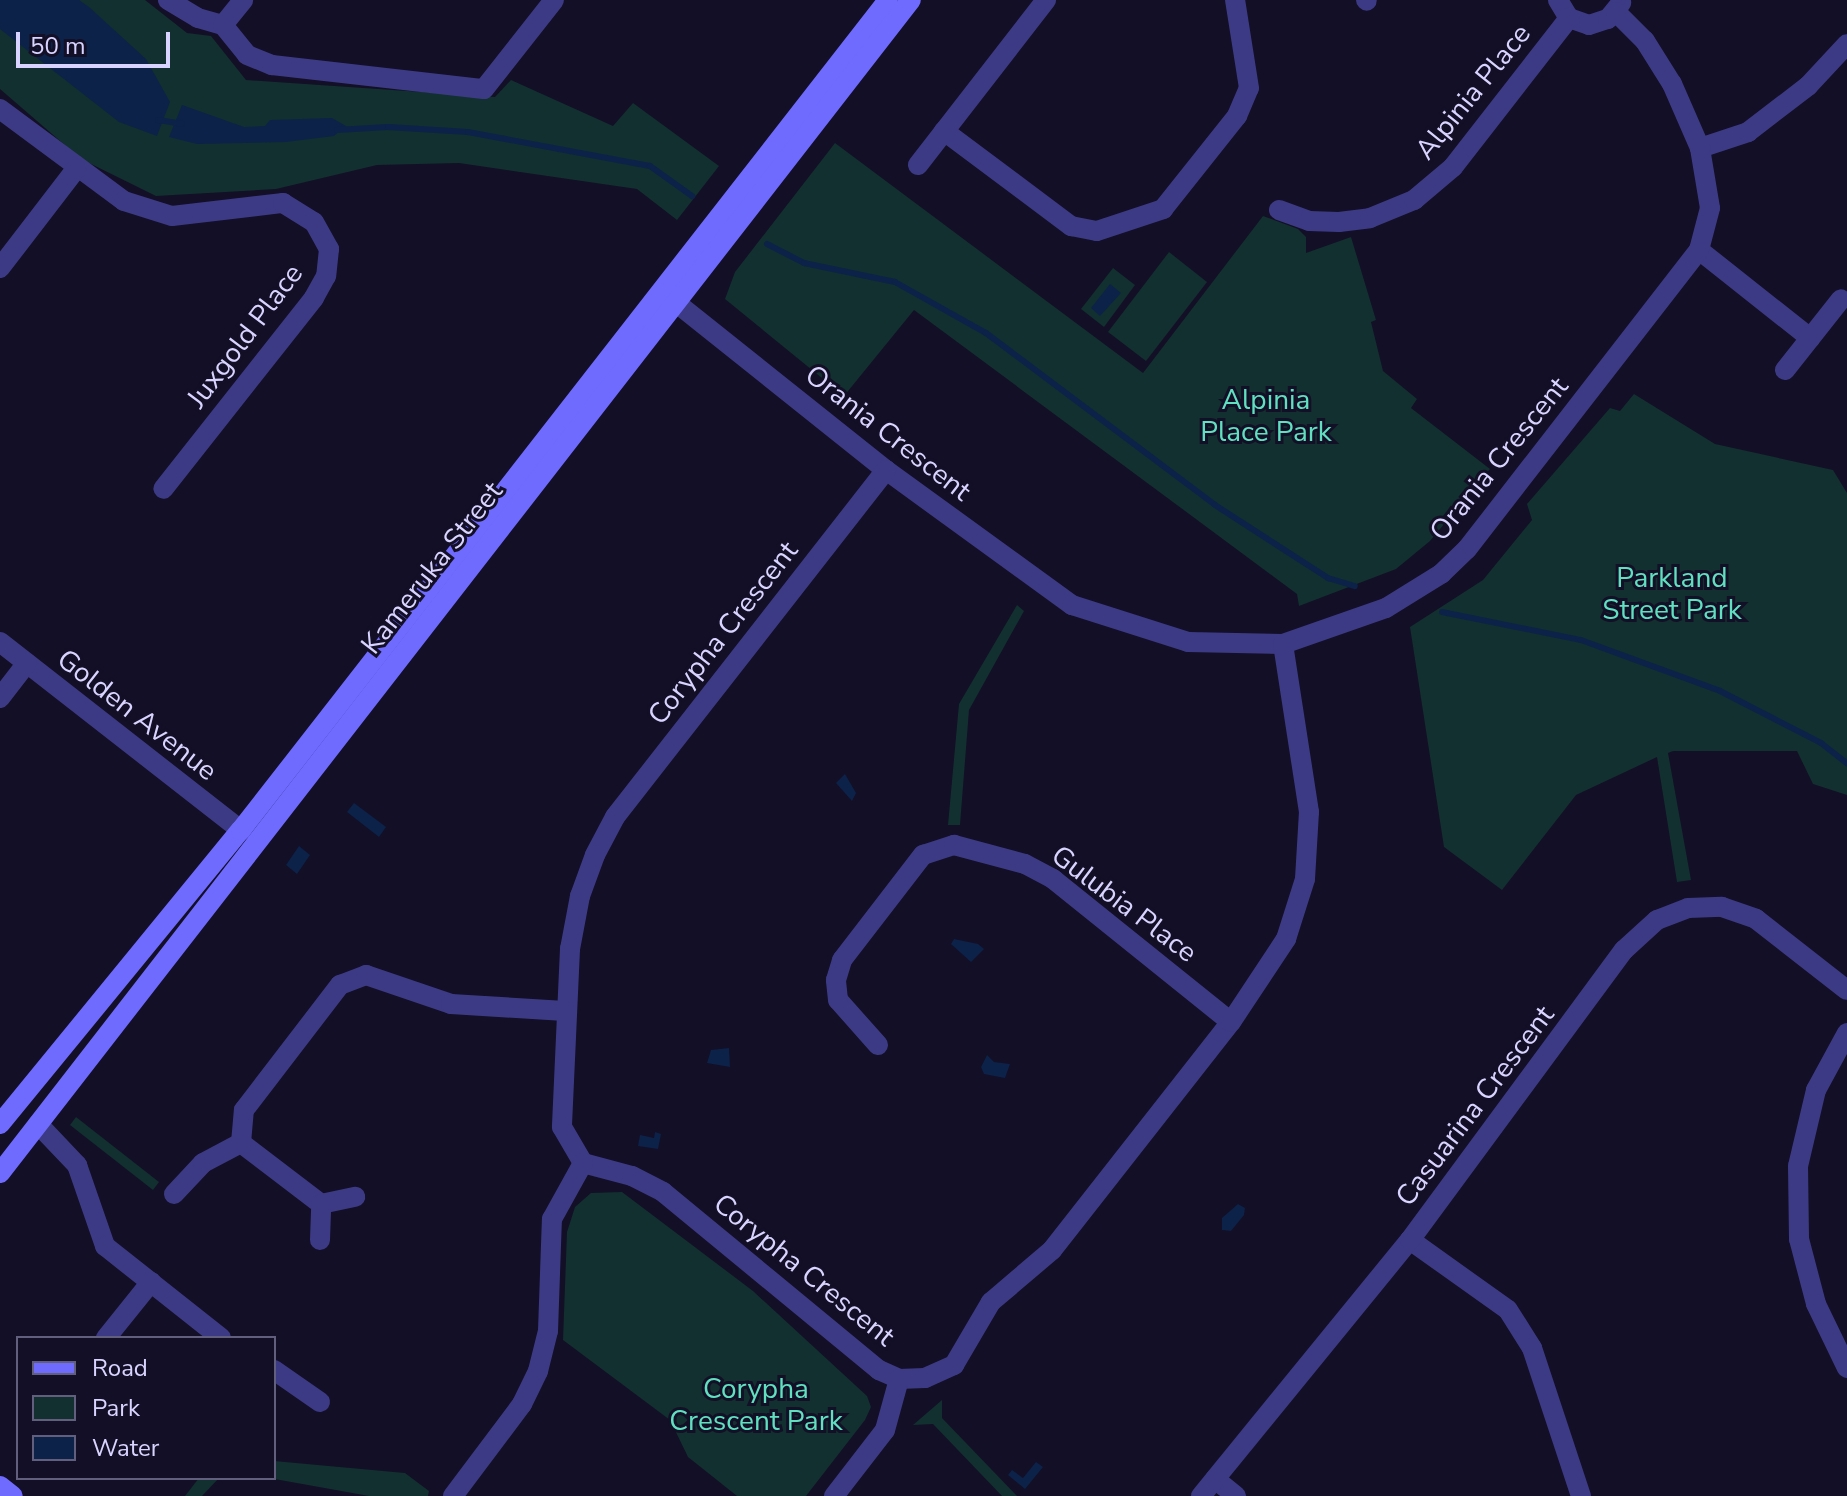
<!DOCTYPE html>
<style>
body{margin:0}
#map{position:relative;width:1847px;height:1496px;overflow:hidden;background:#130f26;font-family:"Nunito Sans",sans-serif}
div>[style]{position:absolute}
.green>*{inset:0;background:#12302f}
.water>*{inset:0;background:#0c2248}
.stream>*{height:6px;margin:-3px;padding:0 3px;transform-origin:3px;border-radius:3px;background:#0c2248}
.street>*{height:20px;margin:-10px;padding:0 10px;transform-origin:10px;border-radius:10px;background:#3d3a85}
.secondary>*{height:20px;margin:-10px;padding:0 10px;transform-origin:10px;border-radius:10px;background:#6f6bff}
span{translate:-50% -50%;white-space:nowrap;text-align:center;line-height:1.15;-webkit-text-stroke:6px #130f26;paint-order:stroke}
.street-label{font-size:28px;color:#d9d4ff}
.park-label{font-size:28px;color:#5fe0c0}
.legend{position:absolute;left:16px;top:1336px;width:260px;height:144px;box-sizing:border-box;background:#130f26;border:2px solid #625e7d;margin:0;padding:10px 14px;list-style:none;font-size:24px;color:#d9d4ff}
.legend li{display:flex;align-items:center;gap:16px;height:40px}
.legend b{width:40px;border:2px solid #625e7d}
.scale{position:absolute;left:16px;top:32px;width:154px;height:36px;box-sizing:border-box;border:4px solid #d9d4ff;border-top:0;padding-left:10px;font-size:24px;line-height:28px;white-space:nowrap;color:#d9d4ff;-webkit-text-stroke:6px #130f26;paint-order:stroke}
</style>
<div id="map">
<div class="green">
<i style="clip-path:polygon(0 0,145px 0,187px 33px,211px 36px,246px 80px,495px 97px,511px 80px,613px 126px,633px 103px,719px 166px,677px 220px,637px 189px,459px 163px,377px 165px,276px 189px,156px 196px,81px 159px,0 89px)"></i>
<i style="clip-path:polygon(835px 143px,1143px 373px,1263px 216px,1298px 229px,1306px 237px,1306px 253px,1351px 237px,1376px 320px,1371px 322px,1383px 371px,1417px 399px,1411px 408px,1490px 469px,1430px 541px,1396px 569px,1299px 606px,1297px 594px,914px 310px,844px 396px,725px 299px,735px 272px)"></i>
<i style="clip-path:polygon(1169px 252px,1207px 282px,1146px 361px,1108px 332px)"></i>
<i style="clip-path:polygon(1113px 268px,1135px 285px,1104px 327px,1081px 309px)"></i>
<i style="clip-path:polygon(1634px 394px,1715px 444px,1833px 470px,1847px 493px,1847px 795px,1813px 784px,1797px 751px,1673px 751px,1668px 753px,1691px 880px,1677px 882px,1657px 757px,1576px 795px,1502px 890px,1444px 847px,1410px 627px,1483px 580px,1532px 520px,1527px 504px,1610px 408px,1620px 411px)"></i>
<i style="clip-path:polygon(1017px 605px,1024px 611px,969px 710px,960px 825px,948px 825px,959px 704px)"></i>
<i style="clip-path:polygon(76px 1117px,159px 1182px,153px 1190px,70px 1125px)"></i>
<i style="clip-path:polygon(622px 1192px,753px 1291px,867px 1396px,871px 1407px,865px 1420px,806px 1496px,737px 1496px,688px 1457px,670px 1420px,563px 1340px,567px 1232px,575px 1207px,591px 1193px)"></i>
<i style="clip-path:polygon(942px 1400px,942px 1418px,1017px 1496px,1002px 1496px,933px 1424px,913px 1425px)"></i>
<i style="clip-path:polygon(274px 1461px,405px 1473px,429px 1491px,428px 1496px,369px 1496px,269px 1478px,274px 1478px)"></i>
<i style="clip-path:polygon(199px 1478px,219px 1478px,202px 1496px,185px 1496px)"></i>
</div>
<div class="water">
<i style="clip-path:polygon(0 0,79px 0,89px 7px,146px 59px,170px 102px,157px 136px,119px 122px,0 29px)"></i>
<i style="clip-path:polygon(182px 105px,244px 127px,265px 126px,270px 120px,332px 118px,346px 126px,334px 136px,286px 142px,197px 144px,169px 137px)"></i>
<i style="clip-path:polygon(1110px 284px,1121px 293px,1100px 316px,1091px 308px)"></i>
<i style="clip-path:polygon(845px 774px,856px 793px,852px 801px,836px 783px)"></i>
<i style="clip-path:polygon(354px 803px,386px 827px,379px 837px,347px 812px)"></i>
<i style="clip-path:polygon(299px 846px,310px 855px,297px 874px,286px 865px)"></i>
<i style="clip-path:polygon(954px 939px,978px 944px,984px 949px,971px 962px,951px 944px)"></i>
<i style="clip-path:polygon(729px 1048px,730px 1067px,707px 1063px,711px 1050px)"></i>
<i style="clip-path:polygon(987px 1055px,994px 1062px,1010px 1064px,1005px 1078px,984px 1074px,981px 1067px)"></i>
<i style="clip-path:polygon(655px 1132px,661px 1134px,658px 1149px,638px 1146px,640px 1135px,654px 1138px)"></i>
<i style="clip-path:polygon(1238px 1204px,1245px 1208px,1244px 1215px,1231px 1231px,1222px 1230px,1222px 1218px)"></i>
<i style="clip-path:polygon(1036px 1462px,1043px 1467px,1025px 1489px,1008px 1475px,1012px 1470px,1023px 1478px)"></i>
</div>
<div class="stream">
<i style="left:158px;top:120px;width:24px;rotate:9deg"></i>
<i style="left:337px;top:130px;width:51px;rotate:-3.4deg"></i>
<i style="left:388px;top:127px;width:80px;rotate:3.6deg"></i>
<i style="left:468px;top:132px;width:185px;rotate:10.6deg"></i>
<i style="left:650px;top:166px;width:52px;rotate:35.5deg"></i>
<i style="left:767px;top:244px;width:42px;rotate:27.2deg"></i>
<i style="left:804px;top:263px;width:93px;rotate:11.8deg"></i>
<i style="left:895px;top:282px;width:104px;rotate:29.3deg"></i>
<i style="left:986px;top:333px;width:286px;rotate:36.9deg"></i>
<i style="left:1215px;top:505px;width:135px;rotate:32.9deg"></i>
<i style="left:1328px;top:578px;width:28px;rotate:17deg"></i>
<i style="left:1442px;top:612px;width:142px;rotate:11.4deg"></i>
<i style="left:1581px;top:640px;width:148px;rotate:20.1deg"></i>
<i style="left:1720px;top:691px;width:114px;rotate:27.2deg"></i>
<i style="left:1821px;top:743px;width:33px;rotate:38deg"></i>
</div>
<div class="street">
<i style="left:168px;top:0;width:35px;rotate:31deg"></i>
<i style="left:198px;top:18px;width:26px;rotate:16deg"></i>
<i style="left:223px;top:25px;width:38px;rotate:51deg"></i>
<i style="left:247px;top:55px;width:27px;rotate:22deg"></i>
<i style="left:272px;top:65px;width:213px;rotate:6.5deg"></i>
<i style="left:484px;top:89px;width:113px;rotate:-51.8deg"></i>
<i style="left:1366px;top:0;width:1px;rotate:45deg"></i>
<i style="left:1558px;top:0;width:21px;rotate:59deg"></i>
<i style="left:1569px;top:18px;width:21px;rotate:19deg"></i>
<i style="left:1589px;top:25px;width:20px;rotate:-18deg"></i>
<i style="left:1608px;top:19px;width:21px;rotate:-51deg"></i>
<i style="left:223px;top:25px;width:32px;rotate:-51deg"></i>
<i style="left:0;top:109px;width:154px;rotate:36.6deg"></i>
<i style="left:124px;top:201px;width:50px;rotate:17.4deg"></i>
<i style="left:172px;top:216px;width:112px;rotate:-6.7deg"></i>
<i style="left:283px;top:203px;width:36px;rotate:32deg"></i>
<i style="left:314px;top:222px;width:31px;rotate:61deg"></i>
<i style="left:329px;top:249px;width:27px;rotate:96deg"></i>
<i style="left:326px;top:276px;width:25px;rotate:119deg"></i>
<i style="left:314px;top:298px;width:243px;rotate:128.3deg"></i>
<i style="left:944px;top:131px;width:159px;rotate:36.8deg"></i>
<i style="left:1071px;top:226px;width:26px;rotate:11deg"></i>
<i style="left:1097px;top:231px;width:70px;rotate:-18.4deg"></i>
<i style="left:1163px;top:209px;width:119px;rotate:-51.5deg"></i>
<i style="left:1237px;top:116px;width:30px;rotate:-67deg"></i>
<i style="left:1249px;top:88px;width:89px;rotate:-99deg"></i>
<i style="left:1700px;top:148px;width:51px;rotate:-18.4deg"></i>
<i style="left:1748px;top:132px;width:76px;rotate:-37.5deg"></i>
<i style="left:1808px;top:86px;width:57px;rotate:-47.1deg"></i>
<i style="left:918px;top:165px;width:209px;rotate:-52.2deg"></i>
<i style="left:1279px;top:210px;width:32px;rotate:20deg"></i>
<i style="left:1309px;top:221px;width:30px;rotate:2deg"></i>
<i style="left:1339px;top:222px;width:31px;rotate:-7deg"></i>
<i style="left:1370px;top:218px;width:48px;rotate:-22.2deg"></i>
<i style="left:1414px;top:200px;width:51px;rotate:-40.2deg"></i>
<i style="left:1453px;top:167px;width:189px;rotate:-52.1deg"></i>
<i style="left:1699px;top:250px;width:142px;rotate:38.4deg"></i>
<i style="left:0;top:268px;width:125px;rotate:-52.5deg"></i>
<i style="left:664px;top:293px;width:284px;rotate:38.6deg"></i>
<i style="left:886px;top:470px;width:230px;rotate:36deg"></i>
<i style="left:1072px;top:605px;width:122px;rotate:17.7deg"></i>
<i style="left:1188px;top:642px;width:95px;rotate:1.2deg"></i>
<i style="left:1283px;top:644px;width:109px;rotate:-19.3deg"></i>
<i style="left:1386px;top:608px;width:65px;rotate:-31.7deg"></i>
<i style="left:1441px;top:574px;width:36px;rotate:-44deg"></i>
<i style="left:1467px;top:549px;width:378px;rotate:-52.2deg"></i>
<i style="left:1699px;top:250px;width:43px;rotate:-75.3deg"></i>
<i style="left:1710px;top:208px;width:61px;rotate:-99.5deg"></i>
<i style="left:1700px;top:148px;width:70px;rotate:-113.6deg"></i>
<i style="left:1672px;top:84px;width:51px;rotate:-122.1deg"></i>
<i style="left:1645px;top:41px;width:41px;rotate:-135deg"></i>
<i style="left:1785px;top:370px;width:90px;rotate:-51.7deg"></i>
<i style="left:886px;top:470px;width:440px;rotate:128deg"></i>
<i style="left:615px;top:817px;width:43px;rotate:117.8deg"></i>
<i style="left:595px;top:855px;width:44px;rotate:110.1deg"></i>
<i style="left:580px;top:896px;width:54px;rotate:100.7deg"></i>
<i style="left:570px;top:949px;width:178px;rotate:92.6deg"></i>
<i style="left:562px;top:1127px;width:42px;rotate:59.7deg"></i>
<i style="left:583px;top:1163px;width:51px;rotate:14.9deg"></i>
<i style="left:632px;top:1176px;width:35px;rotate:27deg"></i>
<i style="left:663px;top:1192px;width:280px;rotate:39.5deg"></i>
<i style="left:879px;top:1370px;width:22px;rotate:24deg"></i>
<i style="left:899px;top:1379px;width:26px;rotate:-2deg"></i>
<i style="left:925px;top:1378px;width:32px;rotate:-24deg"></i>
<i style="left:954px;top:1365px;width:73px;rotate:-59.6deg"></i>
<i style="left:991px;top:1302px;width:80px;rotate:-40.4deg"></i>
<i style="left:1052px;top:1250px;width:290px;rotate:-51.9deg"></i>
<i style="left:1231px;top:1022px;width:100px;rotate:-56.5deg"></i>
<i style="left:1286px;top:939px;width:63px;rotate:-72.4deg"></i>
<i style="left:1305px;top:879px;width:67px;rotate:-86.6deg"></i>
<i style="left:1309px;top:812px;width:170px;rotate:-98.8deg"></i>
<i style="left:0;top:642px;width:306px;rotate:38deg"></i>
<i style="left:0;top:698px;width:44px;rotate:-52.4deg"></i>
<i style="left:1847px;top:1033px;width:65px;rotate:118.5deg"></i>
<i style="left:1816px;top:1090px;width:78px;rotate:103.3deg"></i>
<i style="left:1798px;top:1166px;width:73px;rotate:89.2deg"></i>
<i style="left:1799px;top:1239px;width:67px;rotate:75.3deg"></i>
<i style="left:1816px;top:1304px;width:71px;rotate:64.2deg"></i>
<i style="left:878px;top:1045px;width:60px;rotate:-131.6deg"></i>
<i style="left:838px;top:1000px;width:20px;rotate:-96deg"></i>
<i style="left:836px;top:980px;width:21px;rotate:-73deg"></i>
<i style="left:842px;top:960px;width:133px;rotate:-52.4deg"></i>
<i style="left:923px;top:855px;width:33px;rotate:-18deg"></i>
<i style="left:954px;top:845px;width:73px;rotate:15deg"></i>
<i style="left:1025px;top:864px;width:32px;rotate:28deg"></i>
<i style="left:1053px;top:879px;width:228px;rotate:38.8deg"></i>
<i style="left:38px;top:1124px;width:57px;rotate:46.4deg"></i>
<i style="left:77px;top:1165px;width:86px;rotate:70.9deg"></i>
<i style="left:105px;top:1246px;width:148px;rotate:38.4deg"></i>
<i style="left:241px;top:1143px;width:101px;rotate:37.3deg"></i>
<i style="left:321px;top:1204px;width:35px;rotate:-12deg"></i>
<i style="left:174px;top:1194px;width:42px;rotate:-46.9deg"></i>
<i style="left:203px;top:1163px;width:43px;rotate:-27.8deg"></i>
<i style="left:241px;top:1143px;width:33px;rotate:-85deg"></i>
<i style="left:244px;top:1110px;width:158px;rotate:-52.5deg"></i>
<i style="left:340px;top:985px;width:28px;rotate:-21deg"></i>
<i style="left:366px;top:975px;width:90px;rotate:18.8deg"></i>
<i style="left:451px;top:1004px;width:114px;rotate:3.5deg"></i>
<i style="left:320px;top:1240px;width:36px;rotate:-88deg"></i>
<i style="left:1410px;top:1240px;width:120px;rotate:35.5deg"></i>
<i style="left:1508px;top:1310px;width:45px;rotate:57.7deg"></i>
<i style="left:1532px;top:1348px;width:156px;rotate:71.7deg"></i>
<i style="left:106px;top:1338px;width:72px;rotate:-51.2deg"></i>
<i style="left:274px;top:1370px;width:56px;rotate:34.8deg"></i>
<i style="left:1215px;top:1479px;width:27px;rotate:39deg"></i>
<i style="left:453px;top:1496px;width:115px;rotate:-53.1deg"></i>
<i style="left:522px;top:1404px;width:37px;rotate:-64deg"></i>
<i style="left:538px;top:1371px;width:41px;rotate:-76deg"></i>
<i style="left:548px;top:1331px;width:112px;rotate:-88deg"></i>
<i style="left:552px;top:1219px;width:64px;rotate:-61deg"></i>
<i style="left:834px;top:1496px;width:83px;rotate:-52.3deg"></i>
<i style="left:885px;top:1430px;width:53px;rotate:-74.6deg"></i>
<i style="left:1201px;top:1496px;width:330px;rotate:-50.8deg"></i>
<i style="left:1410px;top:1240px;width:360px;rotate:-53.6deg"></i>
<i style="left:1624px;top:950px;width:45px;rotate:-42.3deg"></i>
<i style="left:1657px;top:920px;width:33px;rotate:-21deg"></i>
<i style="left:1688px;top:908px;width:34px;rotate:-2deg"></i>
<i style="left:1722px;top:907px;width:36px;rotate:19deg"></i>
<i style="left:1756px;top:919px;width:115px;rotate:38deg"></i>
</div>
<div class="secondary">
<i style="left:0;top:1124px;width:380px;rotate:-50.7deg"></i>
<i style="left:241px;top:830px;width:1052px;rotate:-52.06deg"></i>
<i style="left:0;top:1173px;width:1485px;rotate:-52.17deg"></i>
<i style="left:0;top:1486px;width:16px;rotate:38deg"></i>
</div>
<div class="street-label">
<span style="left:1473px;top:92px;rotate:-51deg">Alpinia Place</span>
<span style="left:245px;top:336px;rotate:-53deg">Juxgold Place</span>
<span style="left:888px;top:433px;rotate:38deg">Orania Crescent</span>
<span style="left:1499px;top:459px;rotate:-51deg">Orania Crescent</span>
<span style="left:432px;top:568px;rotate:-52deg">Kameruka Street</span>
<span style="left:723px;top:633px;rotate:-52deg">Corypha Crescent</span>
<span style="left:137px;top:715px;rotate:38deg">Golden Avenue</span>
<span style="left:1124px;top:904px;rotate:37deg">Gulubia Place</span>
<span style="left:1475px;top:1106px;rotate:-53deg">Casuarina Crescent</span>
<span style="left:804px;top:1270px;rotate:39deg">Corypha Crescent</span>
</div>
<div class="park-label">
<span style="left:1266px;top:416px">Alpinia<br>Place Park</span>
<span style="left:1672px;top:594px">Parkland<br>Street Park</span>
<span style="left:756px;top:1405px">Corypha<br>Crescent Park</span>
</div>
<ul class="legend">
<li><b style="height:10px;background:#6f6bff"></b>Road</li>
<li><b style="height:22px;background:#12302f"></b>Park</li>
<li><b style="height:22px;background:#0c2248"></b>Water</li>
</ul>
<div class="scale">50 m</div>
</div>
